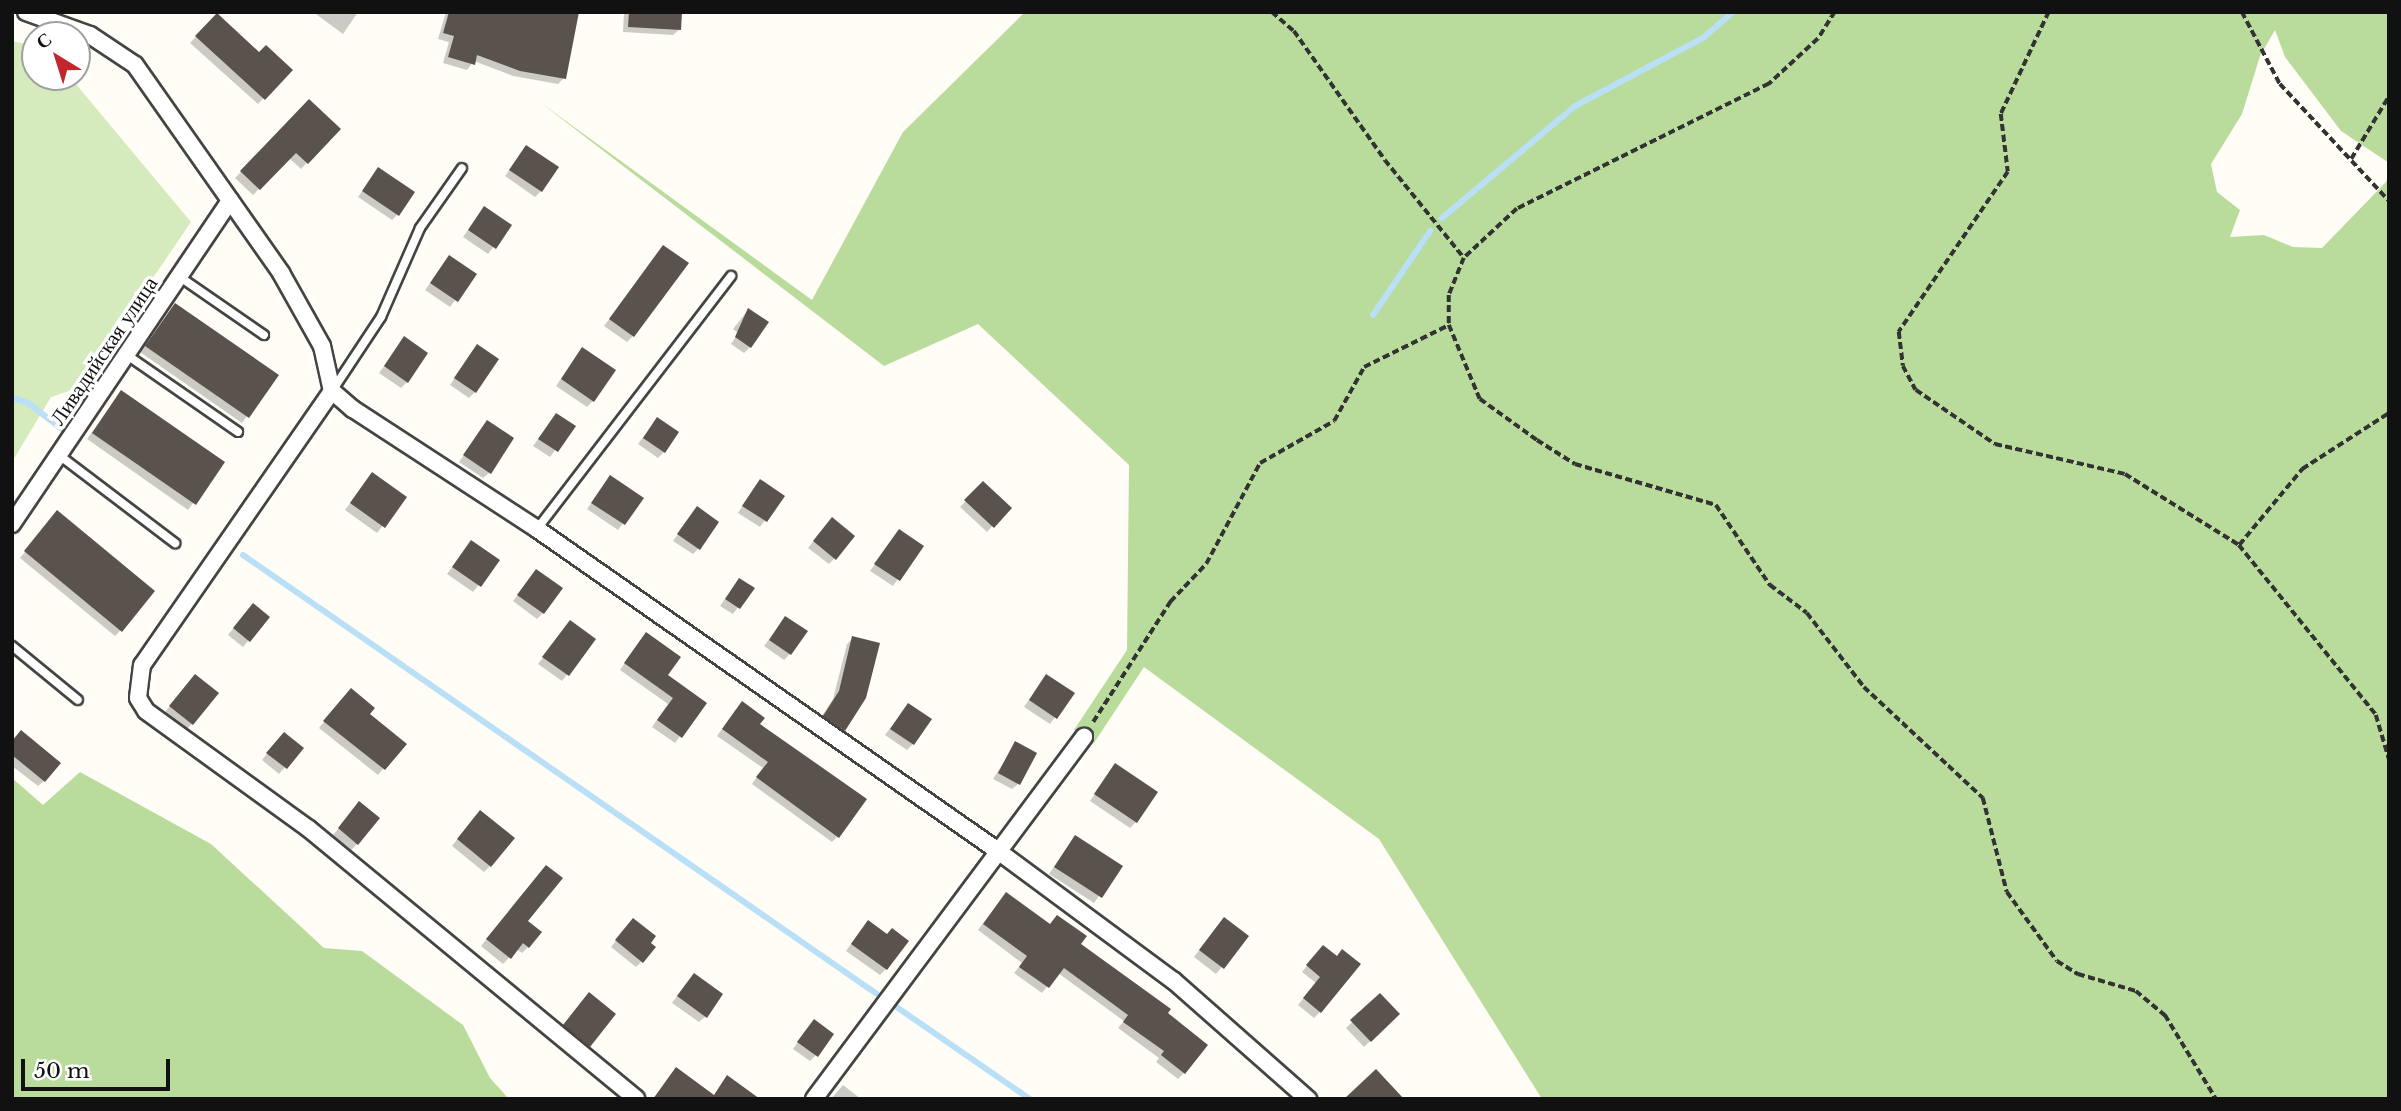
<!DOCTYPE html>
<meta charset="utf-8">
<style>
body{margin:0}
#map{position:relative;width:2401px;height:1111px;overflow:hidden;background:#fffdf5;font-family:"Libre Baskerville",serif}
div>[style]{position:absolute}
.green>*{inset:0;background:#d5ebbd}
.forest>*{inset:0;background:#b9dc9c}
.shadow>*{inset:0;background:#0003}
.stream>*{height:6px;margin:-3px;padding:0 3px;transform-origin:3px;border-radius:3px;background:#b9e0f7}
.building>*{inset:0;background:#5a524d}
.path>*{height:3.5px;margin-top:-1.75px;transform-origin:0;background:repeating-linear-gradient(90deg,#333 0 7px,transparent 0 10.5px)}
.roads{filter:drop-shadow(2px 0 #444) drop-shadow(-2px 0 #444) drop-shadow(0 2px #444) drop-shadow(0 -2px #444)}
.service>*{height:8px;margin:-4px;padding:0 4px;transform-origin:4px;border-radius:4px;background:#fff}
.minor>*{height:16px;margin:-8px;padding:0 8px;transform-origin:8px;border-radius:8px;background:#fff}
span{translate:-50% -50%;white-space:nowrap;text-align:center;line-height:1.15;-webkit-text-stroke:7px #fff;paint-order:stroke}
.street-label{font-size:21px;color:#111}
.frame{position:absolute;inset:0;border:14px solid #111;pointer-events:none}
.north{position:absolute;left:21px;top:21px;width:70px;height:70px;box-sizing:border-box;background:#fff;border:2px solid #a0a0a0;border-radius:50%;rotate:322deg;font-size:19px;font-weight:700;line-height:28px;text-align:center;color:#111}
.north::after{content:'';display:block;margin:auto;width:24px;height:32px;background:#c4262e;clip-path:polygon(50% 0,100% 100%,50% 72%,0 100%)}
.scale{position:absolute;left:21px;top:1059px;width:149px;height:32px;box-sizing:border-box;border:4px solid #111;border-top:0;padding-left:9px;font-size:21px;line-height:24px;white-space:nowrap;color:#111;-webkit-text-stroke:5px #fff;paint-order:stroke}
</style>
<div id="map">
<div class="green">
<i style="clip-path:polygon(12px 41px,35px 46px,35px 77px,70px 77px,191px 222px,78px 388px,51px 397px,12px 462px)"></i>
</div>
<div class="forest">
<i style="clip-path:polygon(1025px 12px,2389px 12px,2389px 163px,2341px 131px,2285px 57px,2275px 30px,2260px 56px,2242px 114px,2211px 164px,2217px 192px,2240px 210px,2230px 237px,2264px 235px,2293px 247px,2322px 248px,2386px 182px,2389px 174px,2389px 1099px,1542px 1099px,1379px 839px,1144px 667px,1094px 743px,1074px 730px,1127px 650px,1129px 465px,978px 324px,884px 366px,541px 103px,812px 300px,903px 132px)"></i>
<i style="clip-path:polygon(80px 772px,211px 844px,324px 948px,362px 951px,463px 1025px,490px 1078px,509px 1099px,12px 1099px,12px 778px,43px 805px)"></i>
</div>
<div class="shadow">
<i style="clip-path:polygon(313px 12px,358px 12px,343px 34px)"></i>
<i style="clip-path:polygon(446px 12px,577px 12px,564px 78px,558px 84px,513px 76px,474px 61px,467px 70px,443px 63px,449px 42px,438px 39px)"></i>
<i style="clip-path:polygon(624px 12px,680px 12px,680px 29px,673px 35px,623px 32px)"></i>
<i style="clip-path:polygon(217px 15px,259px 54px,290px 70px,258px 104px,190px 43px)"></i>
<i style="clip-path:polygon(309px 101px,338px 129px,301px 169px,289px 158px,253px 195px,235px 178px)"></i>
<i style="clip-path:polygon(526px 148px,541px 191px,535px 197px,505px 176px)"></i>
<i style="clip-path:polygon(378px 169px,398px 214px,392px 220px,358px 197px)"></i>
<i style="clip-path:polygon(479px 214px,510px 225px,488px 254px,463px 237px)"></i>
<i style="clip-path:polygon(657px 254px,633px 336px,627px 342px,604px 326px)"></i>
<i style="clip-path:polygon(449px 258px,474px 275px,450px 307px,425px 290px)"></i>
<i style="clip-path:polygon(175px 305px,276px 376px,242px 423px,140px 352px)"></i>
<i style="clip-path:polygon(748px 310px,750px 347px,744px 353px,731px 344px,738px 333px,733px 329px)"></i>
<i style="clip-path:polygon(404px 339px,407px 382px,401px 388px,379px 373px)"></i>
<i style="clip-path:polygon(472px 352px,475px 392px,469px 398px,450px 385px)"></i>
<i style="clip-path:polygon(577px 355px,593px 401px,587px 407px,556px 386px)"></i>
<i style="clip-path:polygon(121px 392px,223px 463px,188px 510px,87px 439px)"></i>
<i style="clip-path:polygon(556px 415px,573px 427px,550px 457px,533px 446px)"></i>
<i style="clip-path:polygon(657px 419px,664px 452px,658px 458px,638px 444px)"></i>
<i style="clip-path:polygon(487px 422px,489px 473px,483px 478px,459px 462px)"></i>
<i style="clip-path:polygon(610px 478px,641px 499px,618px 530px,587px 509px)"></i>
<i style="clip-path:polygon(367px 480px,404px 498px,377px 533px,345px 510px)"></i>
<i style="clip-path:polygon(983px 483px,1009px 508px,987px 532px,960px 507px)"></i>
<i style="clip-path:polygon(755px 487px,783px 496px,760px 527px,738px 513px)"></i>
<i style="clip-path:polygon(697px 508px,699px 548px,693px 554px,673px 541px)"></i>
<i style="clip-path:polygon(52px 519px,121px 630px,115px 636px,20px 558px)"></i>
<i style="clip-path:polygon(826px 525px,835px 558px,829px 564px,808px 548px)"></i>
<i style="clip-path:polygon(899px 531px,921px 546px,893px 586px,870px 571px)"></i>
<i style="clip-path:polygon(466px 548px,498px 561px,473px 592px,447px 574px)"></i>
<i style="clip-path:polygon(536px 571px,543px 613px,537px 619px,513px 601px)"></i>
<i style="clip-path:polygon(739px 580px,752px 589px,733px 614px,720px 606px)"></i>
<i style="clip-path:polygon(247px 611px,268px 617px,243px 647px,228px 635px)"></i>
<i style="clip-path:polygon(785px 618px,790px 654px,784px 660px,764px 646px)"></i>
<i style="clip-path:polygon(570px 622px,594px 639px,562px 681px,538px 664px)"></i>
<i style="clip-path:polygon(853px 638px,864px 697px,838px 736px,818px 722px,833px 699px,847px 644px)"></i>
<i style="clip-path:polygon(641px 640px,666px 675px,705px 703px,675px 743px,652px 727px,668px 704px,620px 670px)"></i>
<i style="clip-path:polygon(189px 682px,192px 724px,186px 730px,165px 712px)"></i>
<i style="clip-path:polygon(1041px 682px,1072px 694px,1050px 724px,1024px 707px)"></i>
<i style="clip-path:polygon(345px 696px,404px 744px,378px 775px,319px 728px)"></i>
<i style="clip-path:polygon(908px 705px,913px 744px,907px 750px,885px 735px)"></i>
<i style="clip-path:polygon(736px 709px,758px 724px,838px 836px,832px 842px,752px 784px,763px 768px,717px 736px)"></i>
<i style="clip-path:polygon(278px 740px,302px 748px,279px 774px,262px 760px)"></i>
<i style="clip-path:polygon(12px 743px,44px 781px,38px 786px,12px 766px)"></i>
<i style="clip-path:polygon(1016px 743px,1018px 784px,1012px 789px,993px 779px)"></i>
<i style="clip-path:polygon(1115px 765px,1136px 822px,1130px 828px,1090px 801px)"></i>
<i style="clip-path:polygon(354px 810px,357px 844px,351px 850px,333px 835px)"></i>
<i style="clip-path:polygon(474px 818px,490px 866px,484px 872px,452px 846px)"></i>
<i style="clip-path:polygon(1075px 837px,1120px 866px,1094px 903px,1049px 874px)"></i>
<i style="clip-path:polygon(540px 873px,526px 922px,528px 947px,522px 953px,517px 949px,503px 964px,481px 946px)"></i>
<i style="clip-path:polygon(1000px 901px,1079px 944px,1206px 1045px,1184px 1073px,1178px 1079px,1156px 1062px,1159px 1058px,1118px 1028px,1124px 1021px,1058px 973px,1042px 993px,1014px 973px,1022px 963px,978px 930px)"></i>
<i style="clip-path:polygon(1218px 925px,1246px 937px,1216px 974px,1194px 957px)"></i>
<i style="clip-path:polygon(627px 926px,642px 961px,636px 967px,611px 947px)"></i>
<i style="clip-path:polygon(862px 928px,886px 969px,880px 975px,846px 951px)"></i>
<i style="clip-path:polygon(1317px 953px,1336px 958px,1320px 1012px,1314px 1018px,1298px 1005px,1316px 983px,1302px 972px)"></i>
<i style="clip-path:polygon(688px 981px,705px 1017px,699px 1022px,672px 1003px)"></i>
<i style="clip-path:polygon(1380px 995px,1398px 1014px,1364px 1047px,1346px 1028px)"></i>
<i style="clip-path:polygon(583px 1000px,614px 1014px,582px 1052px,558px 1032px)"></i>
<i style="clip-path:polygon(808px 1027px,816px 1055px,810px 1061px,793px 1049px)"></i>
<i style="clip-path:polygon(843px 1085px,861px 1099px,831px 1099px)"></i>
</div>
<div class="stream">
<i style="left:1442px;top:218px;width:174px;rotate:-40.1deg"></i>
<i style="left:1575px;top:106px;width:145px;rotate:-28deg"></i>
<i style="left:1703px;top:38px;width:40px;rotate:-41deg"></i>
<i style="left:1373px;top:315px;width:102px;rotate:-55.8deg"></i>
<i style="left:12px;top:397px;width:17px;rotate:21deg"></i>
<i style="left:28px;top:403px;width:43px;rotate:37.4deg"></i>
<i style="left:243px;top:555px;width:771px;rotate:34.7deg"></i>
<i style="left:898px;top:1008px;width:160px;rotate:34.6deg"></i>
</div>
<div class="building">
<i style="clip-path:polygon(449px 12px,579px 12px,566px 79px,520px 71px,477px 55px,475px 65px,448px 57px,454px 36px,443px 33px)"></i>
<i style="clip-path:polygon(629px 12px,682px 12px,681px 30px,628px 27px)"></i>
<i style="clip-path:polygon(217px 13px,259px 52px,266px 45px,293px 70px,265px 100px,195px 36px)"></i>
<i style="clip-path:polygon(309px 99px,341px 129px,308px 164px,296px 153px,260px 190px,240px 171px)"></i>
<i style="clip-path:polygon(526px 145px,559px 167px,542px 192px,509px 170px)"></i>
<i style="clip-path:polygon(378px 167px,415px 192px,399px 216px,362px 191px)"></i>
<i style="clip-path:polygon(484px 206px,512px 225px,496px 249px,468px 230px)"></i>
<i style="clip-path:polygon(663px 245px,689px 263px,634px 337px,609px 319px)"></i>
<i style="clip-path:polygon(449px 255px,477px 274px,458px 302px,430px 283px)"></i>
<i style="clip-path:polygon(175px 303px,279px 375px,249px 418px,145px 346px)"></i>
<i style="clip-path:polygon(748px 308px,769px 322px,751px 348px,735px 337px)"></i>
<i style="clip-path:polygon(404px 336px,428px 353px,408px 383px,384px 366px)"></i>
<i style="clip-path:polygon(477px 344px,499px 359px,476px 393px,454px 378px)"></i>
<i style="clip-path:polygon(582px 347px,616px 370px,594px 402px,561px 379px)"></i>
<i style="clip-path:polygon(121px 390px,225px 462px,196px 505px,92px 433px)"></i>
<i style="clip-path:polygon(556px 413px,576px 426px,558px 452px,538px 439px)"></i>
<i style="clip-path:polygon(657px 417px,679px 432px,665px 453px,643px 438px)"></i>
<i style="clip-path:polygon(487px 420px,514px 438px,491px 474px,463px 455px)"></i>
<i style="clip-path:polygon(372px 472px,407px 497px,385px 528px,350px 503px)"></i>
<i style="clip-path:polygon(610px 475px,644px 498px,625px 525px,591px 503px)"></i>
<i style="clip-path:polygon(760px 479px,785px 496px,767px 522px,742px 506px)"></i>
<i style="clip-path:polygon(983px 481px,1012px 508px,994px 528px,964px 500px)"></i>
<i style="clip-path:polygon(697px 506px,719px 522px,700px 550px,677px 534px)"></i>
<i style="clip-path:polygon(57px 510px,155px 591px,122px 632px,24px 551px)"></i>
<i style="clip-path:polygon(832px 517px,855px 536px,836px 560px,813px 541px)"></i>
<i style="clip-path:polygon(899px 529px,924px 546px,900px 581px,874px 564px)"></i>
<i style="clip-path:polygon(471px 540px,500px 560px,481px 587px,452px 567px)"></i>
<i style="clip-path:polygon(536px 569px,563px 588px,544px 614px,517px 595px)"></i>
<i style="clip-path:polygon(739px 578px,755px 588px,740px 609px,725px 599px)"></i>
<i style="clip-path:polygon(253px 603px,270px 617px,250px 642px,233px 628px)"></i>
<i style="clip-path:polygon(785px 616px,808px 631px,791px 655px,769px 640px)"></i>
<i style="clip-path:polygon(570px 620px,596px 639px,569px 676px,542px 657px)"></i>
<i style="clip-path:polygon(646px 632px,681px 657px,668px 675px,707px 703px,682px 738px,657px 720px,673px 698px,624px 663px)"></i>
<i style="clip-path:polygon(852px 636px,880px 643px,866px 698px,845px 731px,823px 716px,839px 691px)"></i>
<i style="clip-path:polygon(195px 674px,219px 693px,193px 725px,169px 706px)"></i>
<i style="clip-path:polygon(1046px 674px,1075px 693px,1057px 719px,1029px 700px)"></i>
<i style="clip-path:polygon(351px 688px,375px 708px,370px 714px,407px 744px,385px 770px,323px 721px)"></i>
<i style="clip-path:polygon(742px 701px,765px 718px,760px 724px,867px 799px,839px 838px,756px 777px,768px 762px,722px 729px)"></i>
<i style="clip-path:polygon(908px 703px,932px 719px,914px 745px,890px 729px)"></i>
<i style="clip-path:polygon(21px 730px,61px 763px,45px 782px,12px 755px,12px 741px)"></i>
<i style="clip-path:polygon(284px 732px,304px 748px,287px 769px,266px 753px)"></i>
<i style="clip-path:polygon(1015px 741px,1037px 753px,1020px 785px,998px 773px)"></i>
<i style="clip-path:polygon(1115px 763px,1158px 792px,1137px 823px,1094px 794px)"></i>
<i style="clip-path:polygon(359px 801px,380px 818px,358px 845px,338px 828px)"></i>
<i style="clip-path:polygon(480px 810px,515px 838px,491px 867px,457px 839px)"></i>
<i style="clip-path:polygon(1075px 835px,1123px 866px,1102px 898px,1054px 867px)"></i>
<i style="clip-path:polygon(546px 865px,563px 878px,528px 921px,542px 932px,529px 948px,523px 943px,511px 959px,486px 939px)"></i>
<i style="clip-path:polygon(1006px 892px,1050px 924px,1057px 915px,1087px 936px,1081px 944px,1171px 1009px,1168px 1013px,1208px 1045px,1185px 1074px,1161px 1055px,1164px 1051px,1123px 1022px,1128px 1015px,1064px 968px,1049px 988px,1019px 967px,1027px 956px,983px 924px)"></i>
<i style="clip-path:polygon(1224px 917px,1249px 936px,1224px 969px,1199px 950px)"></i>
<i style="clip-path:polygon(633px 918px,656px 936px,651px 943px,656px 947px,643px 963px,615px 940px)"></i>
<i style="clip-path:polygon(868px 920px,887px 934px,892px 928px,909px 941px,887px 970px,851px 944px)"></i>
<i style="clip-path:polygon(1323px 945px,1337px 956px,1342px 949px,1361px 964px,1321px 1013px,1303px 998px,1320px 977px,1306px 965px)"></i>
<i style="clip-path:polygon(694px 973px,723px 994px,707px 1018px,677px 996px)"></i>
<i style="clip-path:polygon(589px 992px,616px 1014px,590px 1047px,563px 1025px)"></i>
<i style="clip-path:polygon(1380px 993px,1400px 1014px,1371px 1042px,1350px 1020px)"></i>
<i style="clip-path:polygon(814px 1019px,834px 1034px,818px 1057px,797px 1042px)"></i>
<i style="clip-path:polygon(676px 1067px,714px 1095px,727px 1075px,760px 1099px,653px 1099px)"></i>
<i style="clip-path:polygon(1376px 1069px,1404px 1099px,1344px 1099px)"></i>
</div>
<div class="path">
<i style="left:1272px;top:12px;width:29px;rotate:41deg"></i>
<i style="left:1294px;top:31px;width:158px;rotate:54.8deg"></i>
<i style="left:1385px;top:160px;width:126px;rotate:51.1deg"></i>
<i style="left:1835px;top:12px;width:32px;rotate:122deg"></i>
<i style="left:1818px;top:39px;width:67px;rotate:137.4deg"></i>
<i style="left:1769px;top:84px;width:281px;rotate:153.6deg"></i>
<i style="left:1517px;top:209px;width:72px;rotate:137.2deg"></i>
<i style="left:1464px;top:258px;width:40px;rotate:112deg"></i>
<i style="left:1449px;top:295px;width:30px;rotate:90deg"></i>
<i style="left:1449px;top:325px;width:80px;rotate:67.3deg"></i>
<i style="left:1480px;top:399px;width:70px;rotate:35.7deg"></i>
<i style="left:1537px;top:440px;width:45px;rotate:32.3deg"></i>
<i style="left:1575px;top:464px;width:147px;rotate:16.2deg"></i>
<i style="left:1716px;top:505px;width:97px;rotate:56deg"></i>
<i style="left:1770px;top:585px;width:46px;rotate:37.1deg"></i>
<i style="left:1807px;top:613px;width:93px;rotate:52.4deg"></i>
<i style="left:1864px;top:687px;width:163px;rotate:43deg"></i>
<i style="left:1983px;top:798px;width:97px;rotate:75.7deg"></i>
<i style="left:2007px;top:892px;width:85px;rotate:54.1deg"></i>
<i style="left:2057px;top:961px;width:25px;rotate:32deg"></i>
<i style="left:2078px;top:974px;width:60px;rotate:16.3deg"></i>
<i style="left:2136px;top:991px;width:38px;rotate:40deg"></i>
<i style="left:2165px;top:1015px;width:98px;rotate:58.7deg"></i>
<i style="left:2049px;top:12px;width:113px;rotate:115.2deg"></i>
<i style="left:2001px;top:114px;width:58px;rotate:83.1deg"></i>
<i style="left:2008px;top:172px;width:194px;rotate:124.3deg"></i>
<i style="left:1899px;top:332px;width:34px;rotate:83deg"></i>
<i style="left:1903px;top:366px;width:27px;rotate:62deg"></i>
<i style="left:1916px;top:390px;width:96px;rotate:34.4deg"></i>
<i style="left:1995px;top:444px;width:133px;rotate:13deg"></i>
<i style="left:2125px;top:474px;width:134px;rotate:31.9deg"></i>
<i style="left:2239px;top:545px;width:218px;rotate:51.1deg"></i>
<i style="left:2376px;top:715px;width:46px;rotate:73.5deg"></i>
<i style="left:2242px;top:12px;width:81px;rotate:62.2deg"></i>
<i style="left:2280px;top:84px;width:160px;rotate:47deg"></i>
<i style="left:2351px;top:159px;width:74px;rotate:-58.9deg"></i>
<i style="left:2239px;top:545px;width:99px;rotate:-50.3deg"></i>
<i style="left:2302px;top:469px;width:103px;rotate:-32.8deg"></i>
<i style="left:1093px;top:722px;width:143px;rotate:-57.3deg"></i>
<i style="left:1170px;top:602px;width:52px;rotate:-46.5deg"></i>
<i style="left:1206px;top:564px;width:115px;rotate:-61.9deg"></i>
<i style="left:1260px;top:463px;width:85px;rotate:-29.6deg"></i>
<i style="left:1334px;top:421px;width:62px;rotate:-60.9deg"></i>
<i style="left:1364px;top:367px;width:95px;rotate:-26.3deg"></i>
</div>
<div class="roads">
<div class="service">
<i style="left:180px;top:277px;width:102px;rotate:34.6deg"></i>
<i style="left:127px;top:355px;width:135px;rotate:34.7deg"></i>
<i style="left:332px;top:391px;width:89px;rotate:-56.5deg"></i>
<i style="left:381px;top:317px;width:97px;rotate:-66.3deg"></i>
<i style="left:420px;top:228px;width:73px;rotate:-55deg"></i>
<i style="left:59px;top:455px;width:146px;rotate:37.2deg"></i>
<i style="left:537px;top:529px;width:319px;rotate:-52.5deg"></i>
<i style="left:12px;top:646px;width:85px;rotate:39.3deg"></i>
</div>
<div class="minor">
<i style="left:26px;top:12px;width:68px;rotate:19.8deg"></i>
<i style="left:90px;top:35px;width:54px;rotate:33.7deg"></i>
<i style="left:135px;top:65px;width:254px;rotate:54.9deg"></i>
<i style="left:281px;top:273px;width:84px;rotate:60.7deg"></i>
<i style="left:322px;top:346px;width:46px;rotate:77.5deg"></i>
<i style="left:332px;top:391px;width:28px;rotate:41deg"></i>
<i style="left:353px;top:409px;width:220px;rotate:33.1deg"></i>
<i style="left:537px;top:529px;width:562px;rotate:34.93deg"></i>
<i style="left:998px;top:851px;width:219px;rotate:36.5deg"></i>
<i style="left:1174px;top:981px;width:179px;rotate:41.4deg"></i>
<i style="left:332px;top:391px;width:333px;rotate:124.7deg"></i>
<i style="left:142px;top:665px;width:33px;rotate:97deg"></i>
<i style="left:138px;top:698px;width:15px;rotate:58deg"></i>
<i style="left:146px;top:711px;width:201px;rotate:35.9deg"></i>
<i style="left:309px;top:829px;width:424px;rotate:39.5deg"></i>
<i style="left:12px;top:524px;width:390px;rotate:-56deg"></i>
<i style="left:814px;top:1099px;width:452px;rotate:-53.3deg"></i>
</div>
</div>
<div class="street-label">
<span style="left:104px;top:351px;rotate:-56deg">Ливадийская улица</span>
</div>
<div class="frame"></div>
<div class="north">С</div>
<div class="scale">50 m</div>
</div>
